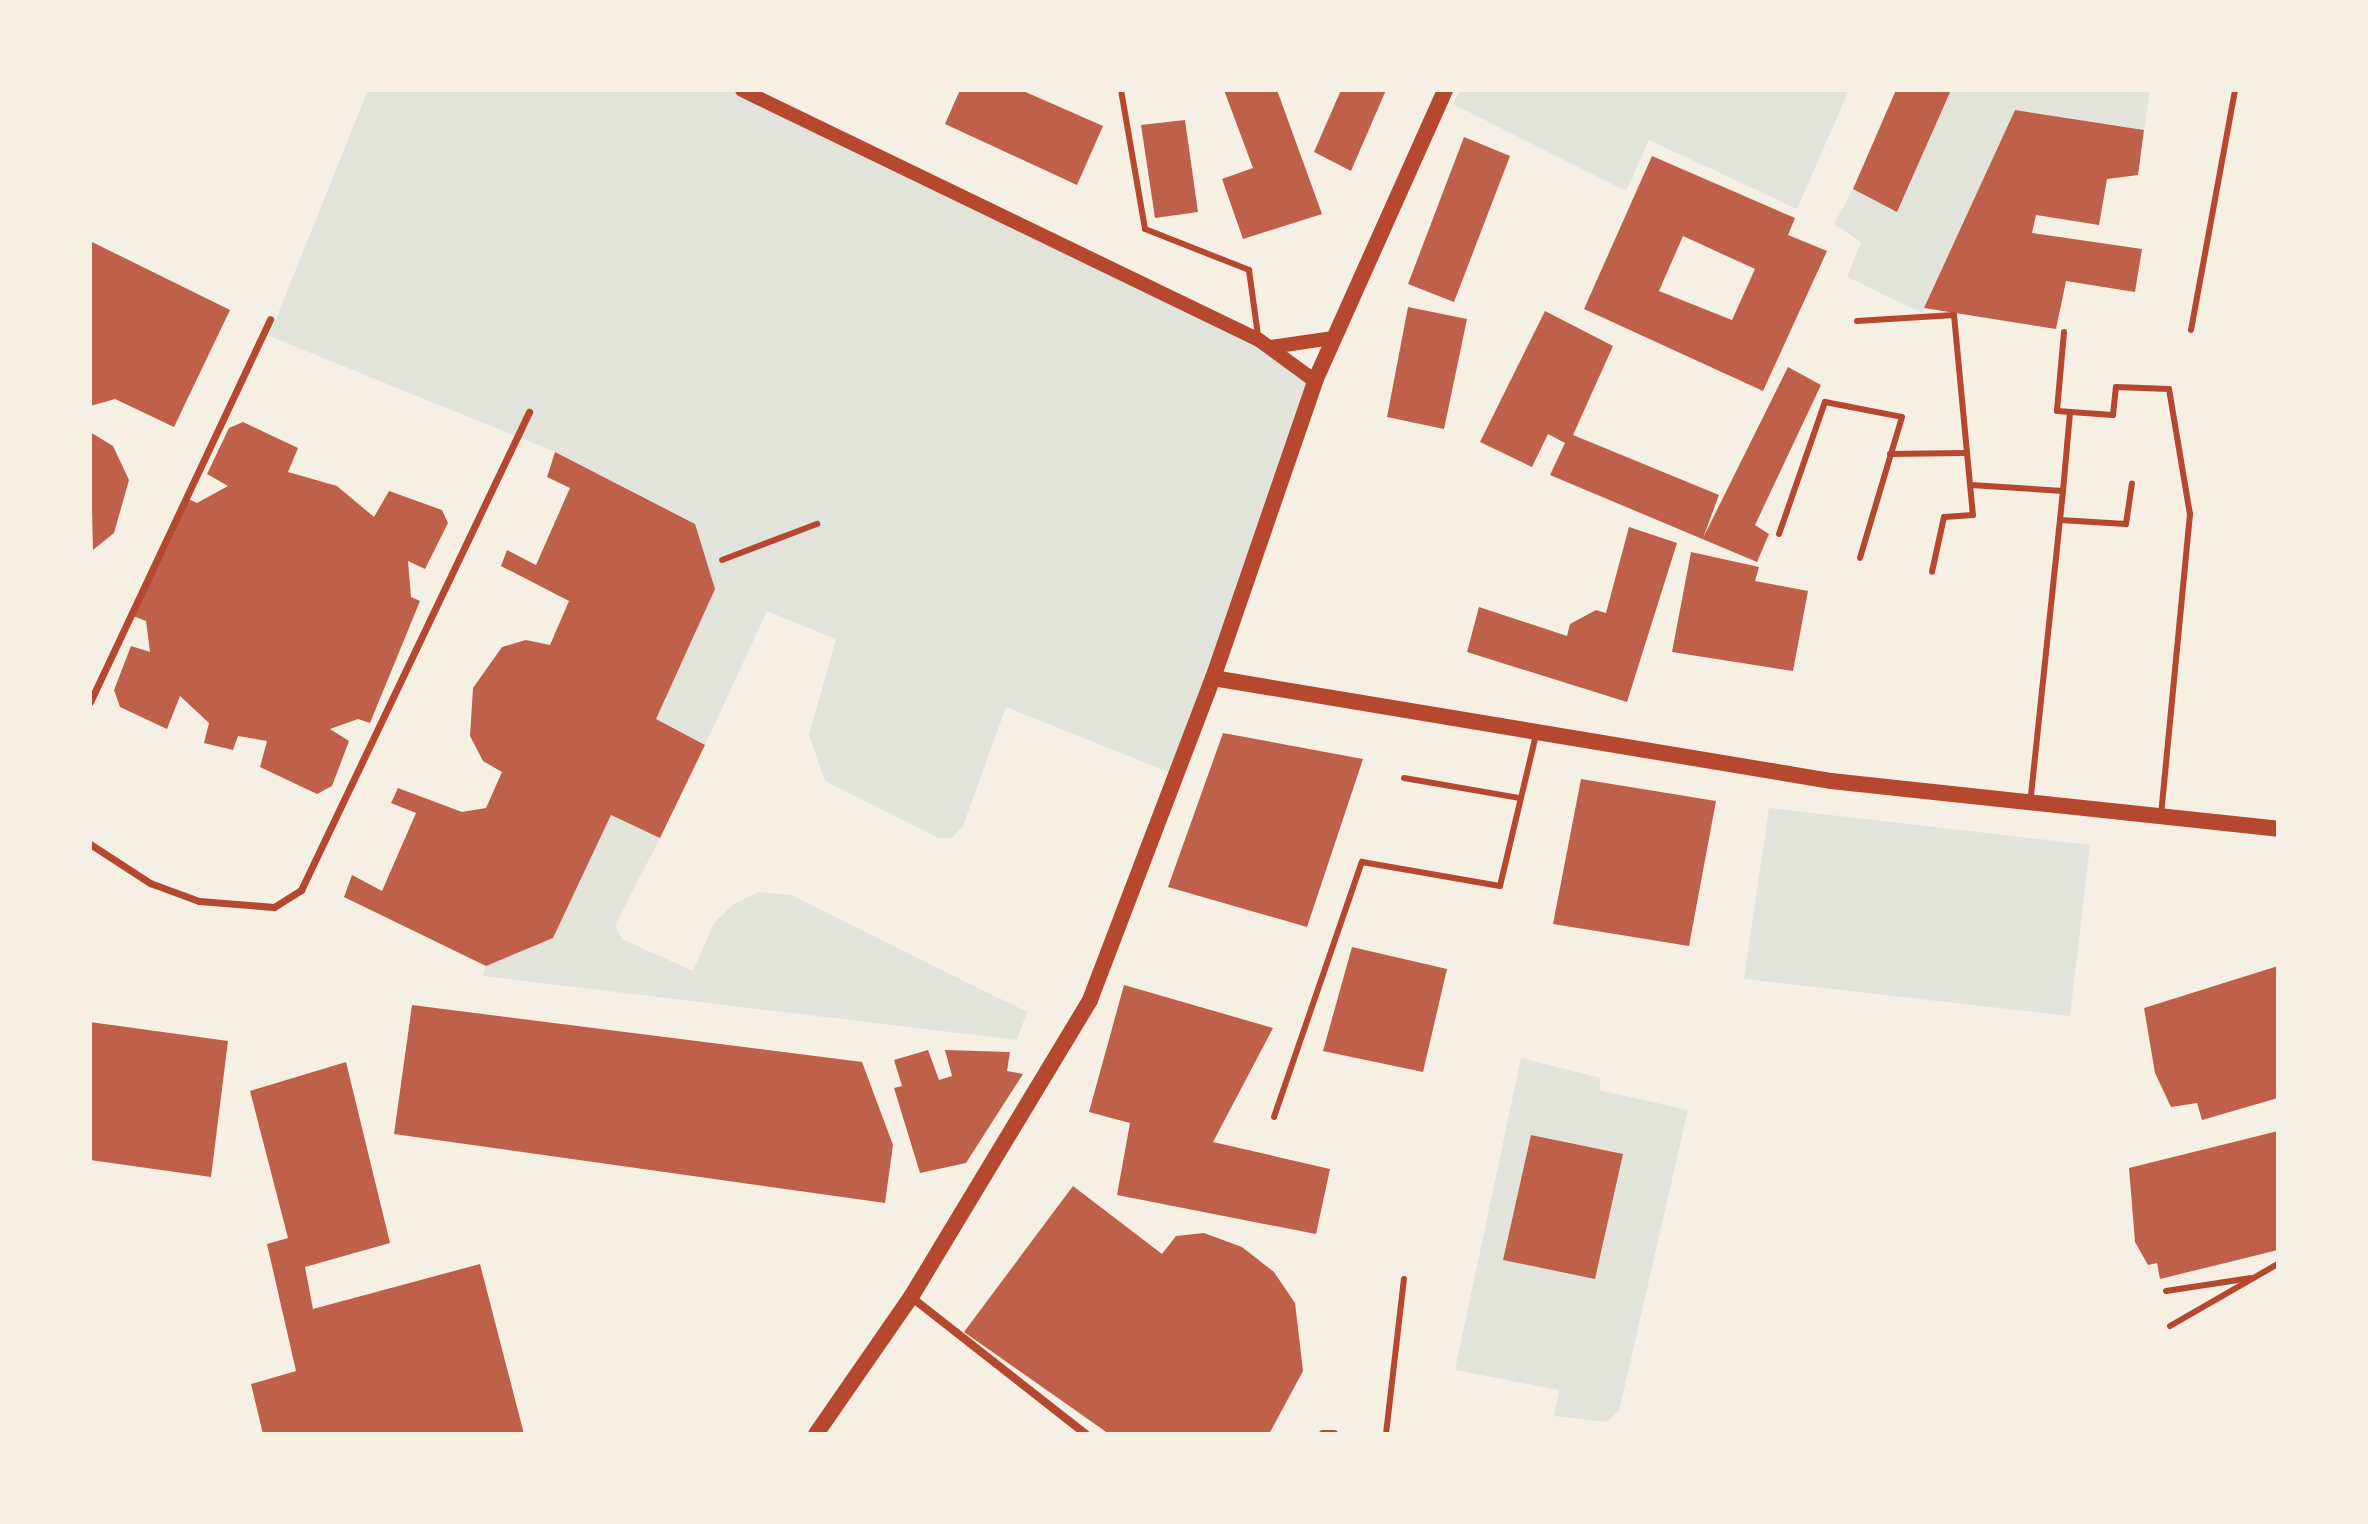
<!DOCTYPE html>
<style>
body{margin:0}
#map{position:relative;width:2368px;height:1524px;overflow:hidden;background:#f6efe4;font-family:Jost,sans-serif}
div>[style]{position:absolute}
.green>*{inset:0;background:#e2e4dc}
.building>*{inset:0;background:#bf614a}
.service>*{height:6px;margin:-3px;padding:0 3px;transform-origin:3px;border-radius:3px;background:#b5482f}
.pedestrian>*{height:7px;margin:-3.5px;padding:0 3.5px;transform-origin:3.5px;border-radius:3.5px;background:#b5482f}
.minor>*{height:8px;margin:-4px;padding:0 4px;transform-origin:4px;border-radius:4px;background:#b5482f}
.tertiary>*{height:14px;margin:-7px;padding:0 7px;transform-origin:7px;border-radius:7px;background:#b5482f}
.secondary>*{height:16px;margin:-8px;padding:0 8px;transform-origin:8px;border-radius:8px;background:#b5482f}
span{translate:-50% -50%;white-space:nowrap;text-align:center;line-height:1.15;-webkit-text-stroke:7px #f6efe4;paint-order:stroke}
.frame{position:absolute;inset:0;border:92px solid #f6efe4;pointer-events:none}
</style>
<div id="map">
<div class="green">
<i style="clip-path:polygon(368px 90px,740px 90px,1314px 371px,1181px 777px,1006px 707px,963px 826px,952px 838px,939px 838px,825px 781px,809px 735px,836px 639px,767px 611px,705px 745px,656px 719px,695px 524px,555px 452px,269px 336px)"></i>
<i style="clip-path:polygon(1460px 90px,1849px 90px,1797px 209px,1649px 140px,1626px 191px,1453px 104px)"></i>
<i style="clip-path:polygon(1951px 90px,2150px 90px,2144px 130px,2015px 110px,1922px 313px,1847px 277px,1861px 242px,1834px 224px,1853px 189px,1898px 211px)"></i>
<i style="clip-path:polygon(1769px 808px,2090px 845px,2070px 1016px,1744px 979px)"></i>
<i style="clip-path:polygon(611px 815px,660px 838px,615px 925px,622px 939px,693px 971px,714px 923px,735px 903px,759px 892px,791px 895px,1027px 1012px,1017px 1040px,483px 976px,486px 966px,553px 938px)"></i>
<i style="clip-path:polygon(1521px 1058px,1601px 1078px,1599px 1090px,1688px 1110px,1619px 1411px,1606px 1422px,1554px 1416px,1559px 1390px,1455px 1370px)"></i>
</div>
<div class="building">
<i style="clip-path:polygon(960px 90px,1021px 90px,1103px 126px,1077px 185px,945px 124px)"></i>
<i style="clip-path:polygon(1224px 90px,1277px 90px,1322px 214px,1243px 239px,1222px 179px,1253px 168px)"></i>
<i style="clip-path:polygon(1341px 90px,1386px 90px,1351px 171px,1314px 152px)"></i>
<i style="clip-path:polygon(1896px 90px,1951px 90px,1897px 212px,1853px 189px)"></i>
<i style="clip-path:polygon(2015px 110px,2144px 130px,2138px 175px,2107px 179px,2099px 225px,2036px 215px,2032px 233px,2142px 249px,2135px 292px,2066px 281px,2056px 329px,1924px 308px)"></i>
<i style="clip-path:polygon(1185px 120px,1198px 212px,1155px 218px,1141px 125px)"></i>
<i style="clip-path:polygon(1464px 137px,1510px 156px,1454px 302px,1408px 284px)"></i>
<i style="clip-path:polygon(evenodd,1652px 156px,1795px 218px,1788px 235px,1827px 251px,1763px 391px,1584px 309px,1652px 156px,1683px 236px,1755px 269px,1732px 320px,1659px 291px,1683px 236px)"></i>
<i style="clip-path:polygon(90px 241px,230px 310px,174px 427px,115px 399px,90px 406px)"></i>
<i style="clip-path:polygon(1408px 307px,1467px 319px,1444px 429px,1387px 417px)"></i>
<i style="clip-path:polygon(1545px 311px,1613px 346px,1573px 435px,1719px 495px,1703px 538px,1788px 367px,1821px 385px,1755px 525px,1769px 534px,1757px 562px,1550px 475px,1565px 443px,1548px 434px,1532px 467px,1480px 442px)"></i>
<i style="clip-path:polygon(243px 422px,298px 448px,288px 472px,337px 486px,374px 517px,389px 491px,442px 510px,448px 523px,425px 569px,408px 561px,411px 597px,420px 601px,370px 723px,358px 719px,330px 729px,349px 741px,332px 786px,317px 794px,260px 767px,267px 741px,238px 736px,233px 750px,204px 743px,209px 723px,180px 696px,167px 729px,120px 707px,114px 690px,131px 646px,150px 652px,146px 621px,133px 616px,186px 498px,197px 503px,228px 486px,207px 474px,229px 428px)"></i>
<i style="clip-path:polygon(90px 432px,113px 446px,129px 480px,114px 533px,93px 550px)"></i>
<i style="clip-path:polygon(555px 452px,695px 524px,715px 589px,656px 719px,705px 745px,660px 838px,611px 815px,553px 938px,486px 966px,344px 897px,352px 875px,382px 891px,416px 813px,391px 803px,398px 788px,462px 812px,486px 808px,502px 772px,483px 761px,470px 736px,473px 688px,502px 647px,526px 640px,550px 645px,569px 601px,501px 566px,507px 550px,536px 565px,570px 488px,547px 477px)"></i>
<i style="clip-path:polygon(1629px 527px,1677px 543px,1627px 702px,1467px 652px,1479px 607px,1567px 636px,1570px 624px,1596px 610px,1606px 613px)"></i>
<i style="clip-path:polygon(1691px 552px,1759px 567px,1755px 581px,1808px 591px,1793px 671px,1672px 652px)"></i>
<i style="clip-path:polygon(1223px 733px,1363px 759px,1307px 927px,1168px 887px)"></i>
<i style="clip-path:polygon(1581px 779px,1716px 801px,1689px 946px,1553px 924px)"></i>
<i style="clip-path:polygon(1352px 947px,1447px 969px,1423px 1072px,1323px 1051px)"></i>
<i style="clip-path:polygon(2278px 966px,2278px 1098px,2202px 1120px,2197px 1103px,2171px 1107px,2155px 1073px,2144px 1008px)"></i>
<i style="clip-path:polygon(1124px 985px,1273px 1028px,1213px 1142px,1330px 1169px,1316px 1234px,1117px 1195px,1130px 1123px,1089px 1112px)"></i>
<i style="clip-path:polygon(412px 1005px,862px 1062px,893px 1145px,885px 1203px,394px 1134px)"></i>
<i style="clip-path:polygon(90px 1022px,228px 1041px,211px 1177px,90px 1160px)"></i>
<i style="clip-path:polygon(928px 1050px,939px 1080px,952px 1076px,945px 1050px,1010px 1052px,1007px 1071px,1023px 1074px,966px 1163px,920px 1173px,894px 1088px,902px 1086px,894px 1060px)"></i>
<i style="clip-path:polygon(346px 1062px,390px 1243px,305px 1267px,313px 1309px,480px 1264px,524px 1434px,263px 1434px,251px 1384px,296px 1371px,267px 1244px,288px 1238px,250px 1091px)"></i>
<i style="clip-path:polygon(2278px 1131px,2278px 1250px,2160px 1279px,2157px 1263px,2148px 1265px,2135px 1242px,2129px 1168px)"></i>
<i style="clip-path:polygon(1531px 1135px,1623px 1154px,1595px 1279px,1503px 1260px)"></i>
<i style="clip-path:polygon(1073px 1186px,1162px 1254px,1176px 1236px,1204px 1233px,1242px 1247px,1274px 1272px,1295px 1303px,1303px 1371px,1269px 1434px,1109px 1434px,964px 1332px)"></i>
</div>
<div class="service">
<i style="left:1121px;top:90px;width:141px;rotate:80.2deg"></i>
<i style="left:1145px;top:229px;width:112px;rotate:21.5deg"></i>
<i style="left:1249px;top:270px;width:67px;rotate:82.2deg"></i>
<i style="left:1857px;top:321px;width:97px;rotate:-3.5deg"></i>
<i style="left:1954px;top:315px;width:201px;rotate:84.6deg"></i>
<i style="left:1973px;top:515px;width:29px;rotate:176deg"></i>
<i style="left:1944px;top:517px;width:56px;rotate:102.3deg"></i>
<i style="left:2191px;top:330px;width:244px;rotate:-79.6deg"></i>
<i style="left:2064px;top:332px;width:79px;rotate:95.1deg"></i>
<i style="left:2057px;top:411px;width:56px;rotate:4.1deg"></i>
<i style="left:2113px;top:415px;width:28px;rotate:-84deg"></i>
<i style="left:2116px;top:387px;width:53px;rotate:2.2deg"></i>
<i style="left:2169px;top:389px;width:127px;rotate:80.5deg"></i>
<i style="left:2190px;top:514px;width:300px;rotate:95.5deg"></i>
<i style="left:1890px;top:454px;width:74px;rotate:-0.8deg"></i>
<i style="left:1971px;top:485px;width:92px;rotate:3.7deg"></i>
<i style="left:2063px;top:491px;width:309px;rotate:96deg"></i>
<i style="left:2063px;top:491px;width:79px;rotate:-84.9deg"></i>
<i style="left:2060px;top:520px;width:66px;rotate:3.5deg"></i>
<i style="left:2126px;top:524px;width:41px;rotate:-81.7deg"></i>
<i style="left:1779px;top:534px;width:140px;rotate:-70.8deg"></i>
<i style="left:1825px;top:402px;width:78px;rotate:11deg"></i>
<i style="left:1902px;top:417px;width:147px;rotate:106.6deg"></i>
<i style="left:722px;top:560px;width:102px;rotate:-20.8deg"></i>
<i style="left:1404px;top:778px;width:118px;rotate:9.8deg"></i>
<i style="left:1274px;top:1117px;width:270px;rotate:-71deg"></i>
<i style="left:1362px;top:862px;width:140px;rotate:9.9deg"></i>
<i style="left:1500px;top:886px;width:155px;rotate:-76.6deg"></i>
<i style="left:2166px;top:1291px;width:86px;rotate:-8.7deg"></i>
<i style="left:2170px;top:1326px;width:125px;rotate:-29.9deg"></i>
<i style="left:1386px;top:1434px;width:156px;rotate:-83.4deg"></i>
</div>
<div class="pedestrian">
<i style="left:90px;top:702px;width:423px;rotate:-64.8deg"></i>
<i style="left:90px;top:844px;width:72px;rotate:33deg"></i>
<i style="left:150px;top:883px;width:52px;rotate:20.2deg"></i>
<i style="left:199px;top:901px;width:75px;rotate:4.6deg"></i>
<i style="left:274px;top:907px;width:32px;rotate:-32deg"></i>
<i style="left:301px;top:890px;width:530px;rotate:-64.5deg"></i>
</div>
<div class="minor">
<i style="left:911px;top:1297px;width:222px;rotate:38.1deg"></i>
<i style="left:1323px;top:1434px;width:11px"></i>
</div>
<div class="tertiary">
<i style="left:742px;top:90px;width:574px;rotate:25.81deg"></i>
<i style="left:1259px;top:340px;width:69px;rotate:36.2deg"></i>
<i style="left:1271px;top:347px;width:63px;rotate:-8.3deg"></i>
</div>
<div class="secondary">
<i style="left:1213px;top:678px;width:627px;rotate:9.46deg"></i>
<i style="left:1831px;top:781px;width:450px;rotate:6.1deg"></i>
<i style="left:816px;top:1434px;width:167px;rotate:-55.3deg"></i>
<i style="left:911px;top:1297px;width:347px;rotate:-58.9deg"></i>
<i style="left:1090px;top:1000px;width:345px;rotate:-69.1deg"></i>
<i style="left:1213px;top:678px;width:314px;rotate:-71deg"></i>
<i style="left:1315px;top:381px;width:319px;rotate:-65.9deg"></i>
</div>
<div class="frame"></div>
</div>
